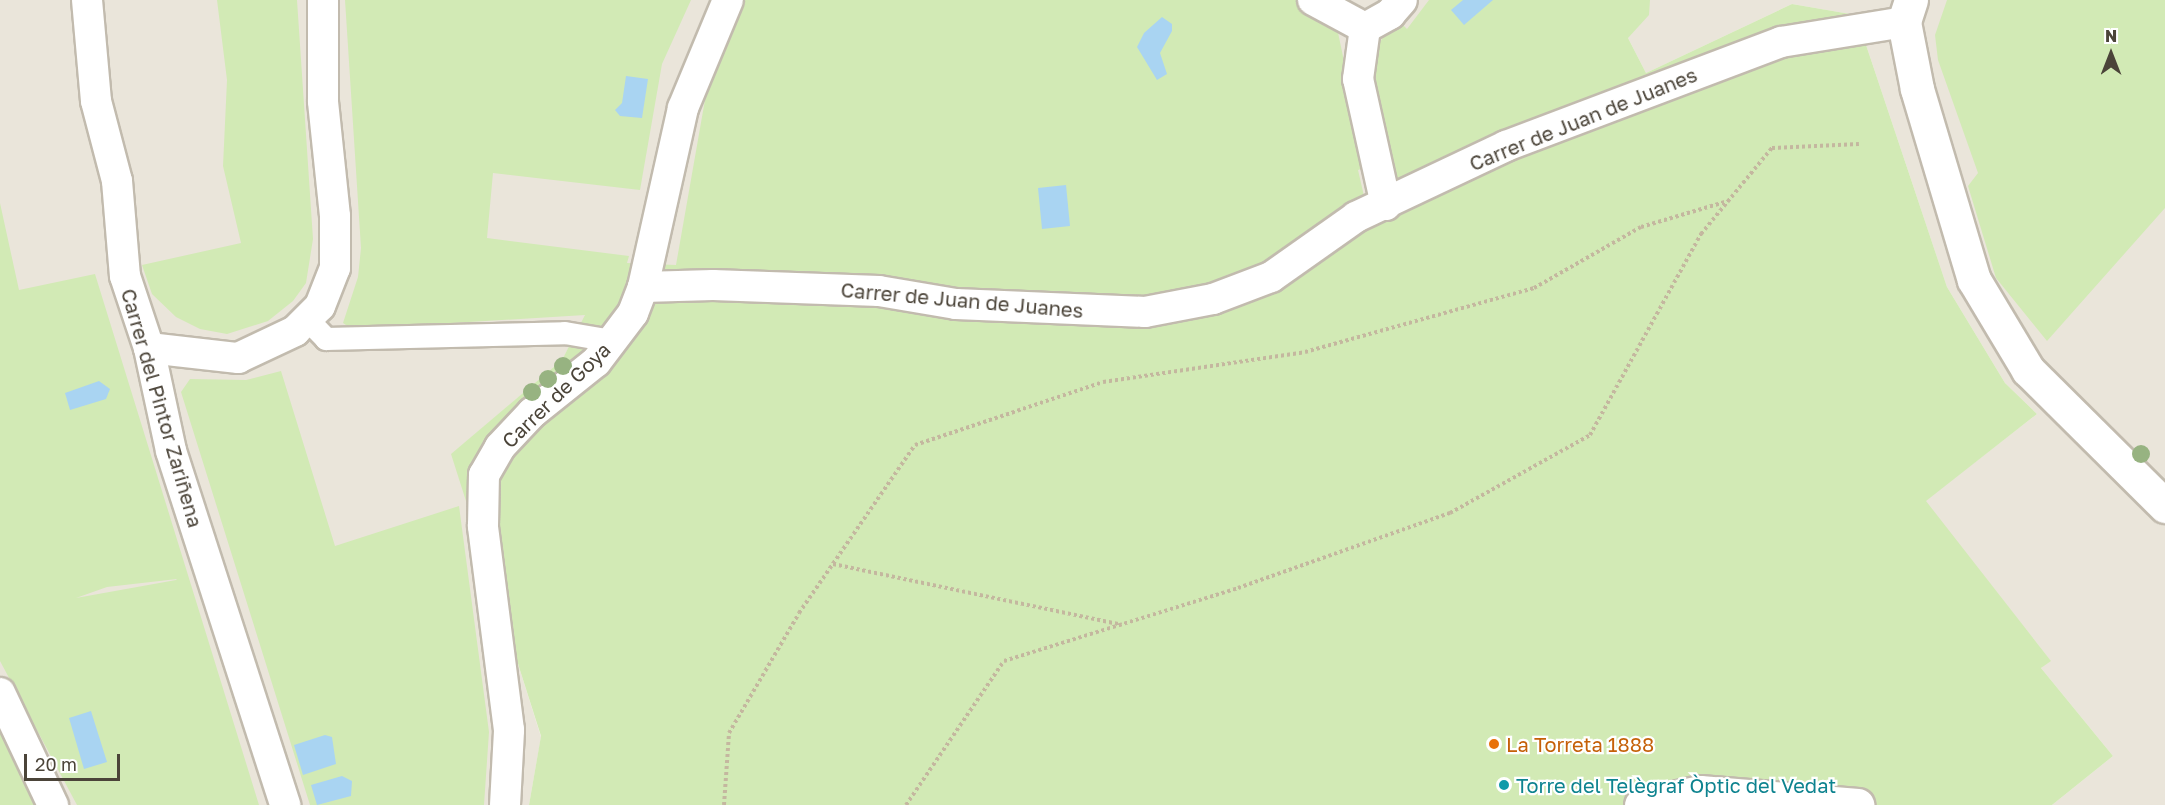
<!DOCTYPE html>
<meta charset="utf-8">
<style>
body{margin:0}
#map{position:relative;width:2165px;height:805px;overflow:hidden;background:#f6f3ec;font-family:"Golos Text",sans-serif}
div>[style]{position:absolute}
.residential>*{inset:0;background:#eae5da}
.green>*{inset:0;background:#d2eab5}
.water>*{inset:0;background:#a9d4f2}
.path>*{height:4px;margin-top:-2px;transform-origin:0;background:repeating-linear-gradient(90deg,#c4b79f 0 3px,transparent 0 6px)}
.roads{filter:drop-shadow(2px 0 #c2bbae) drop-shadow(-2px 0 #c2bbae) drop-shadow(0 2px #c2bbae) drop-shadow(0 -2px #c2bbae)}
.pedestrian>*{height:22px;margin:-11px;padding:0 11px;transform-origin:11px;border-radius:11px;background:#fff}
.minor>*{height:30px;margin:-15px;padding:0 15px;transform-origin:15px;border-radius:15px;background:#fff}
.tertiary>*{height:33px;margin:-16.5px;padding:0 16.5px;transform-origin:16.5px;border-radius:16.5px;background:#fff}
.trees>*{width:18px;height:18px;margin:-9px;border-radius:50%;background:#97b381}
.dots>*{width:16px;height:16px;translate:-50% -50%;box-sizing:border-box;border:3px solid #fff;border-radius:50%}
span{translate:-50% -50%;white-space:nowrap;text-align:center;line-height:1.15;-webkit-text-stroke:4.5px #fff;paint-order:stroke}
.street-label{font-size:20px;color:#4b4439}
.food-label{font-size:20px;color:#c56008}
.left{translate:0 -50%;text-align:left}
.culture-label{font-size:20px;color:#0d838f}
.north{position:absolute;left:2081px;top:24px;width:60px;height:60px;-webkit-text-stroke:4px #fff;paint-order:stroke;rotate:0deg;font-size:16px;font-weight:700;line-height:24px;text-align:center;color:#4b4439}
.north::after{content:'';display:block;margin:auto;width:21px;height:27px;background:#4b4439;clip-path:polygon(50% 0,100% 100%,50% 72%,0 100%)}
.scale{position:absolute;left:24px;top:754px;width:96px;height:27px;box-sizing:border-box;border:3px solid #4b4439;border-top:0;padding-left:8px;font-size:18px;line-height:21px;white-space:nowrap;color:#4b4439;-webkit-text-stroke:4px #fff;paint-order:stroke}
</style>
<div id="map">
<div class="residential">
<i style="clip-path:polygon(0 0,2165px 0,2165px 805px,2052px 805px,2113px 756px,2041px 668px,2050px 660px,1925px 501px,2037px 414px,2005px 383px,1947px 287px,1856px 15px,1792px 4px,1646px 73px,1628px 38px,1364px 196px,586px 315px,562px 360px,452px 454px,541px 737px,529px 805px,43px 805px,0 731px)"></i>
</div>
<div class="green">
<i style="clip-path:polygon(217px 0,297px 0,313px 239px,306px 283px,293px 301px,268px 321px,227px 334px,200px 329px,176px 317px,152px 294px,142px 265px,241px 243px,223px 166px,227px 80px)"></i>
<i style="clip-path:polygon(345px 0,691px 0,662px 64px,640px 190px,493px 173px,487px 238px,629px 256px,627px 263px,676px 265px,709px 77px,745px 0,1296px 0,1335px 18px,1366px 167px,1358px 170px,1364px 196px,1397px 176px,1392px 174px,1366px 63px,1396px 18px,1407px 29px,1429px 0,1650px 0,1649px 15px,1628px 38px,1646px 73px,1792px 4px,1856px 15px,1947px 287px,2005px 383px,2037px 414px,1926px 501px,2051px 661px,2041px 668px,2113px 756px,2052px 805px,529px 805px,541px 736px,451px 454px,562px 360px,585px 315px,352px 329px,343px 323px,358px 277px,361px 248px)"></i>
<i style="clip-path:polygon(1947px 0,2165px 0,2165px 208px,2047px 341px,1996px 278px,1968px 186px,1978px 173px,1938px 60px,1935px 35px)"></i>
<i style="clip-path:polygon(evenodd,0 203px,19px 290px,95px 274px,259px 805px,77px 805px,0 661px,0 203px,177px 579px,176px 580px,76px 598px,107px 587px,177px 579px)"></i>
<i style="clip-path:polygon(281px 371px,335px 546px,459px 506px,489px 732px,484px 805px,310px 805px,181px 392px,190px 379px,246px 380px)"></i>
<i style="clip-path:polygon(0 696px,46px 805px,0 805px)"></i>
</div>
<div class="water">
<i style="clip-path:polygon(1463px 0,1493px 0,1464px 25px,1451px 10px)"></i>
<i style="clip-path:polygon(1162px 17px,1172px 24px,1172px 31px,1160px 53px,1167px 74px,1157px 80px,1137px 47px,1144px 33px)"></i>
<i style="clip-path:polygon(626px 76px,648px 79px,642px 118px,620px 116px,615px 110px,622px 103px)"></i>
<i style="clip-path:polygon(1066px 185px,1070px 226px,1042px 229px,1038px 188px)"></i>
<i style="clip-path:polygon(99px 381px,110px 389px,106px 399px,70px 410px,65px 393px)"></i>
<i style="clip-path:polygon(91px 711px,107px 762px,84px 769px,69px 718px)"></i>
<i style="clip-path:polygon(325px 735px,332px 737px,336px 764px,303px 775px,294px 745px)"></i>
<i style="clip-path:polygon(342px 776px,352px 781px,351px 796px,317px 805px,311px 785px)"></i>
</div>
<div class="path">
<i style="left:833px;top:564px;width:295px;rotate:11.9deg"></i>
<i style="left:724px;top:805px;width:72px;rotate:-86deg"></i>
<i style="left:729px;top:733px;width:139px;rotate:-59.7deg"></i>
<i style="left:799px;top:613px;width:204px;rotate:-55.4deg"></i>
<i style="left:915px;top:445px;width:198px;rotate:-18.5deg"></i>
<i style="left:1103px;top:382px;width:204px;rotate:-8.4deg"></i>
<i style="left:1305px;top:352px;width:238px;rotate:-15.6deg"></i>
<i style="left:1534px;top:288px;width:123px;rotate:-29.7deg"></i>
<i style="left:1641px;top:227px;width:91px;rotate:-16.6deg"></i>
<i style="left:906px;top:805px;width:174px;rotate:-55.8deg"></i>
<i style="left:1004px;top:661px;width:245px;rotate:-17.3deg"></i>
<i style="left:1238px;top:588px;width:225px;rotate:-19.5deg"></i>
<i style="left:1450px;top:513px;width:160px;rotate:-29.1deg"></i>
<i style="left:1590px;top:435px;width:230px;rotate:-61.1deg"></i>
<i style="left:1701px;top:234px;width:112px;rotate:-50.5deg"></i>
<i style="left:1772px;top:148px;width:87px;rotate:-2.6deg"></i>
</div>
<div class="roads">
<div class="pedestrian">
<i style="left:307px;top:319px;width:28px;rotate:46deg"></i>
<i style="left:326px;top:339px;width:239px;rotate:-1.4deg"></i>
<i style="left:565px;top:333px;width:48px;rotate:9.7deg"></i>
</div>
<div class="minor">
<i style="left:87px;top:0;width:101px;rotate:84.9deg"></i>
<i style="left:96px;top:101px;width:83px;rotate:75.3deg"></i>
<i style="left:117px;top:181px;width:95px;rotate:85.2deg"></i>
<i style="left:125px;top:276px;width:76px;rotate:71.6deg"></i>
<i style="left:149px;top:348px;width:105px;rotate:77.9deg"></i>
<i style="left:171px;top:451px;width:372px;rotate:72.1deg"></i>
<i style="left:1313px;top:0;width:59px;rotate:28.3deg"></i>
<i style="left:1386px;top:205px;width:129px;rotate:-102.5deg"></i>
<i style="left:1358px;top:79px;width:51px;rotate:-82.2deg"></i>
<i style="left:1365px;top:28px;width:29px;rotate:-29deg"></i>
<i style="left:1390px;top:14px;width:18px;rotate:-49deg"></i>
<i style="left:643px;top:287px;width:70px;rotate:-1.6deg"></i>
<i style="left:713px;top:285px;width:166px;rotate:2.1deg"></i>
<i style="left:879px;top:291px;width:78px;rotate:9.6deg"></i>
<i style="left:956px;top:304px;width:189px;rotate:2.4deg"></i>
<i style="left:1145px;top:312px;width:69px;rotate:-10.8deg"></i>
<i style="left:1213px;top:299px;width:62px;rotate:-20.8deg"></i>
<i style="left:1271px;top:277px;width:104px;rotate:-35.2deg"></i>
<i style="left:1356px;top:217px;width:166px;rotate:-25.3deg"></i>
<i style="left:1506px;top:146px;width:294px;rotate:-20.7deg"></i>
<i style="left:1781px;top:42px;width:125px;rotate:-9.2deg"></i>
<i style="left:149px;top:348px;width:90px;rotate:6.4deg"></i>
<i style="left:238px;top:358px;width:63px;rotate:-25.3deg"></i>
<i style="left:295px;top:331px;width:35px;rotate:-45deg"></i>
<i style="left:320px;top:306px;width:41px;rotate:-68.5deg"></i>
<i style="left:335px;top:268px;width:52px;rotate:-90deg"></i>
<i style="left:335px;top:216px;width:116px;rotate:-96deg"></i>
<i style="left:323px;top:101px;width:101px;rotate:-90deg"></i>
<i style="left:0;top:693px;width:124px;rotate:64.7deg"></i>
<i style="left:505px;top:805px;width:75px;rotate:-86.9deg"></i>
<i style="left:509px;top:730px;width:206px;rotate:-97.3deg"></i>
<i style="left:483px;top:526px;width:51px;rotate:-88.9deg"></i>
<i style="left:484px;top:475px;width:32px;rotate:-60deg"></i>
<i style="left:500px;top:447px;width:47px;rotate:-46.7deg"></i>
<i style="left:532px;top:413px;width:82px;rotate:-38.6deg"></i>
<i style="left:596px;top:362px;width:61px;rotate:-52.9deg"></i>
<i style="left:633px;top:313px;width:28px;rotate:-69deg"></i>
<i style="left:643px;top:287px;width:183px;rotate:-77.4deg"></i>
<i style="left:683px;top:108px;width:117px;rotate:-67.4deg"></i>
</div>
<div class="tertiary">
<i style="left:1911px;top:0;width:23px;rotate:108deg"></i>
<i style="left:1904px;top:22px;width:68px;rotate:79deg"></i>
<i style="left:1917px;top:89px;width:199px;rotate:73.4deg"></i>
<i style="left:1974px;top:280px;width:105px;rotate:59deg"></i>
<i style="left:2028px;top:370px;width:193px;rotate:44.8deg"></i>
<i style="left:1641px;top:805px;width:60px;rotate:-12.4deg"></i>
<i style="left:1700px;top:792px;width:158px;rotate:4.7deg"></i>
</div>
</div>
<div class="trees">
<i style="left:563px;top:366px"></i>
<i style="left:548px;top:379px"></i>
<i style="left:532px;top:392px"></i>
<i style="left:2141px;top:454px"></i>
</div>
<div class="dots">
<i style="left:1494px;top:744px;background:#e8710a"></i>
<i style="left:1504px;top:785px;background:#0f9aa8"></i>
</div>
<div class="street-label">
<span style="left:1583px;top:119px;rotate:-22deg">Carrer de Juan de Juanes</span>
<span style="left:962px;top:300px;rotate:5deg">Carrer de Juan de Juanes</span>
<span style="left:556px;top:395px;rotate:-44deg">Carrer de Goya</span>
<span style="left:162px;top:408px;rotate:74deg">Carrer del Pintor Zariñena</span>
</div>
<div class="food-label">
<span class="left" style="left:1506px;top:744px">La Torreta 1888</span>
</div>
<div class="culture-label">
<span class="left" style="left:1516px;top:785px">Torre del Telègraf Òptic del Vedat</span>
</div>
<div class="north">N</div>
<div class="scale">20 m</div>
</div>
